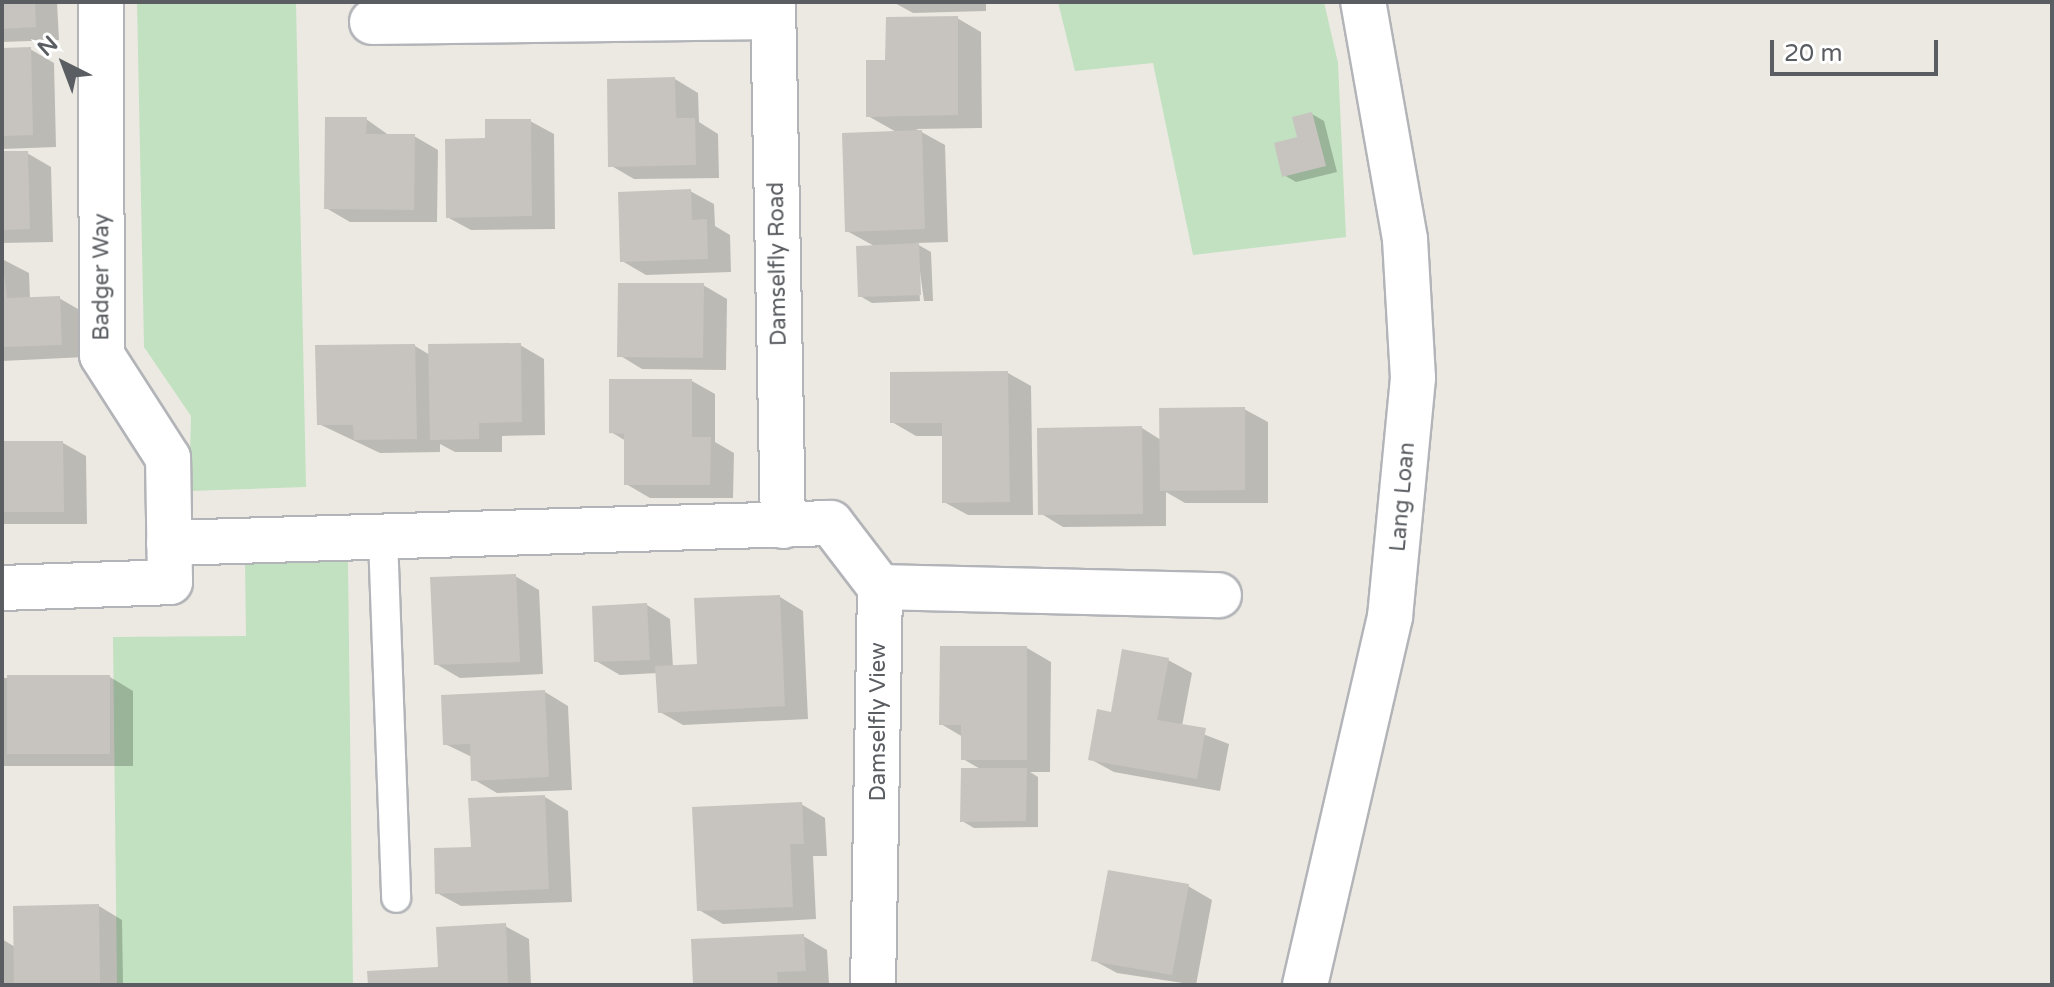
<!DOCTYPE html>
<style>
body{margin:0}
#map{position:relative;width:2054px;height:987px;overflow:hidden;background:#ece9e2;font-family:"Varela Round",sans-serif}
div>[style]{position:absolute}
.green>*{inset:0;background:#c1e1c1}
.shadow>*{inset:0;background:#0003}
.building>*{inset:0;background:#c7c4bf}
.roads{filter:drop-shadow(2px 0 #b2b4b8) drop-shadow(-2px 0 #b2b4b8) drop-shadow(0 2px #b2b4b8) drop-shadow(0 -2px #b2b4b8)}
.lane>*{height:28px;margin:-14px;padding:0 14px;transform-origin:14px;border-radius:14px;background:#fff}
.street>*{height:44px;margin:-22px;padding:0 22px;transform-origin:22px;border-radius:22px;background:#fff}
.secondary>*{height:44px;margin:-22px;padding:0 22px;transform-origin:22px;border-radius:22px;background:#fff}
span{translate:-50% -50%;white-space:nowrap;text-align:center;line-height:1.15;-webkit-text-stroke:8px #fff;paint-order:stroke}
.street-label{font-size:22px;color:#5a5d61}
.frame{position:absolute;inset:0;border:4px solid #5a5d61;pointer-events:none}
.north{position:absolute;left:24px;top:24px;width:80px;height:80px;-webkit-text-stroke:6px #fff;paint-order:stroke;rotate:318deg;font-size:22px;font-weight:700;line-height:32px;text-align:center;color:#5a5d61}
.north::after{content:'';display:block;margin:auto;width:28px;height:36px;background:#5a5d61;clip-path:polygon(50% 0,100% 100%,50% 72%,0 100%)}
.scale{position:absolute;left:1770px;top:40px;width:168px;height:36px;box-sizing:border-box;border:4px solid #5a5d61;border-top:0;padding-left:10px;font-size:24px;line-height:28px;white-space:nowrap;color:#5a5d61;-webkit-text-stroke:6px #fff;paint-order:stroke}
</style>
<div id="map">
<div class="green">
<i style="clip-path:polygon(137px 2px,296px 2px,306px 487px,189px 491px,191px 416px,144px 347px)"></i>
<i style="clip-path:polygon(1058px 2px,1324px 2px,1338px 63px,1346px 237px,1193px 255px,1153px 63px,1075px 71px)"></i>
<i style="clip-path:polygon(348px 561px,353px 985px,117px 985px,113px 637px,246px 636px,245px 562px)"></i>
</div>
<div class="shadow">
<i style="clip-path:polygon(2px 2px,57px 2px,59px 40px,2px 42px)"></i>
<i style="clip-path:polygon(893px 2px,986px 2px,986px 11px,913px 13px)"></i>
<i style="clip-path:polygon(957px 18px,981px 32px,982px 128px,916px 129px,945px 145px,948px 242px,915px 243px,931px 252px,933px 301px,924px 301px,917px 250px,920px 301px,872px 303px,860px 296px,876px 247px,847px 231px,898px 133px,868px 116px,887px 62px)"></i>
<i style="clip-path:polygon(30px 49px,54px 63px,56px 147px,2px 149px,2px 50px)"></i>
<i style="clip-path:polygon(675px 79px,698px 93px,699px 122px,718px 134px,719px 178px,634px 179px,610px 165px)"></i>
<i style="clip-path:polygon(1312px 114px,1324px 121px,1337px 172px,1296px 182px,1284px 175px)"></i>
<i style="clip-path:polygon(366px 119px,390px 136px,414px 136px,438px 150px,437px 222px,350px 222px,326px 208px)"></i>
<i style="clip-path:polygon(530px 121px,554px 134px,555px 229px,471px 230px,447px 217px,487px 140px)"></i>
<i style="clip-path:polygon(2px 153px,27px 153px,51px 167px,53px 242px,2px 243px)"></i>
<i style="clip-path:polygon(690px 191px,714px 204px,715px 226px,730px 235px,731px 272px,646px 275px,622px 261px)"></i>
<i style="clip-path:polygon(2px 259px,29px 273px,30px 299px,59px 298px,83px 312px,85px 357px,2px 361px)"></i>
<i style="clip-path:polygon(703px 285px,727px 299px,726px 370px,642px 369px,619px 355px)"></i>
<i style="clip-path:polygon(520px 345px,544px 359px,545px 435px,502px 436px,502px 452px,455px 452px,440px 444px,440px 452px,380px 453px,319px 424px,415px 346px,430px 355px)"></i>
<i style="clip-path:polygon(1008px 373px,1031px 386px,1033px 515px,968px 515px,944px 502px,944px 436px,916px 436px,892px 422px)"></i>
<i style="clip-path:polygon(692px 381px,715px 394px,715px 442px,734px 453px,733px 498px,650px 498px,626px 484px,626px 441px,611px 432px)"></i>
<i style="clip-path:polygon(1244px 409px,1268px 422px,1268px 503px,1185px 503px,1166px 492px,1166px 526px,1063px 527px,1040px 513px,1142px 428px,1161px 440px)"></i>
<i style="clip-path:polygon(2px 443px,63px 443px,86px 456px,87px 524px,2px 524px)"></i>
<i style="clip-path:polygon(515px 576px,539px 590px,543px 674px,460px 678px,436px 664px)"></i>
<i style="clip-path:polygon(780px 597px,803px 611px,808px 719px,683px 725px,660px 712px,658px 673px,620px 675px,596px 661px,647px 605px,670px 619px,673px 667px,699px 665px)"></i>
<i style="clip-path:polygon(1027px 648px,1051px 662px,1050px 772px,1030px 772px,1038px 777px,1038px 827px,974px 828px,962px 821px,982px 770px,963px 759px,963px 737px,941px 724px)"></i>
<i style="clip-path:polygon(1168px 660px,1192px 673px,1182px 726px,1229px 744px,1220px 791px,1114px 772px,1090px 759px,1112px 714px)"></i>
<i style="clip-path:polygon(110px 677px,133px 691px,133px 766px,2px 766px,2px 678px)"></i>
<i style="clip-path:polygon(545px 692px,568px 706px,572px 790px,497px 793px,473px 779px,472px 757px,445px 744px)"></i>
<i style="clip-path:polygon(545px 797px,568px 811px,572px 902px,461px 906px,437px 893px,473px 849px)"></i>
<i style="clip-path:polygon(801px 804px,825px 818px,827px 856px,813px 856px,816px 919px,723px 924px,699px 910px)"></i>
<i style="clip-path:polygon(1188px 886px,1212px 900px,1196px 985px,1117px 973px,1093px 960px)"></i>
<i style="clip-path:polygon(99px 906px,122px 920px,123px 985px,2px 985px,2px 939px,15px 947px)"></i>
<i style="clip-path:polygon(505px 926px,529px 939px,531px 985px,370px 985px,440px 969px)"></i>
<i style="clip-path:polygon(803px 936px,827px 950px,829px 984px,695px 985px)"></i>
</div>
<div class="building">
<i style="clip-path:polygon(2px 2px,35px 2px,36px 27px,2px 29px)"></i>
<i style="clip-path:polygon(958px 16px,958px 115px,866px 117px,866px 60px,885px 60px,886px 17px)"></i>
<i style="clip-path:polygon(31px 47px,33px 135px,2px 136px,2px 48px)"></i>
<i style="clip-path:polygon(675px 77px,676px 118px,695px 118px,696px 165px,608px 167px,607px 79px)"></i>
<i style="clip-path:polygon(1312px 112px,1326px 166px,1282px 177px,1274px 143px,1297px 137px,1292px 117px)"></i>
<i style="clip-path:polygon(325px 117px,367px 117px,366px 134px,415px 134px,414px 210px,324px 209px)"></i>
<i style="clip-path:polygon(485px 119px,531px 119px,532px 216px,446px 218px,445px 139px,485px 138px)"></i>
<i style="clip-path:polygon(922px 130px,925px 229px,845px 232px,842px 133px)"></i>
<i style="clip-path:polygon(2px 151px,28px 151px,30px 229px,2px 230px)"></i>
<i style="clip-path:polygon(691px 189px,692px 220px,707px 219px,708px 259px,620px 262px,618px 192px)"></i>
<i style="clip-path:polygon(919px 243px,921px 295px,858px 297px,856px 246px)"></i>
<i style="clip-path:polygon(2px 257px,7px 298px,60px 296px,62px 345px,2px 347px)"></i>
<i style="clip-path:polygon(618px 283px,704px 283px,703px 358px,617px 357px)"></i>
<i style="clip-path:polygon(521px 343px,522px 422px,479px 423px,479px 439px,430px 440px,428px 344px)"></i>
<i style="clip-path:polygon(415px 344px,417px 439px,354px 440px,353px 425px,317px 425px,315px 345px)"></i>
<i style="clip-path:polygon(1008px 371px,1010px 502px,942px 503px,942px 423px,890px 423px,890px 372px)"></i>
<i style="clip-path:polygon(609px 379px,692px 379px,692px 437px,711px 437px,710px 485px,624px 485px,624px 434px,609px 433px)"></i>
<i style="clip-path:polygon(1245px 407px,1245px 490px,1160px 491px,1159px 408px)"></i>
<i style="clip-path:polygon(1142px 426px,1143px 514px,1038px 515px,1037px 428px)"></i>
<i style="clip-path:polygon(2px 441px,63px 441px,64px 512px,2px 512px)"></i>
<i style="clip-path:polygon(516px 574px,520px 662px,434px 665px,430px 577px)"></i>
<i style="clip-path:polygon(780px 595px,785px 706px,658px 713px,655px 666px,697px 664px,694px 598px)"></i>
<i style="clip-path:polygon(647px 603px,650px 660px,594px 662px,592px 606px)"></i>
<i style="clip-path:polygon(940px 646px,1027px 646px,1027px 760px,961px 760px,961px 725px,939px 725px)"></i>
<i style="clip-path:polygon(1122px 649px,1169px 658px,1157px 720px,1206px 728px,1197px 779px,1088px 760px,1097px 709px,1111px 712px)"></i>
<i style="clip-path:polygon(7px 675px,110px 675px,110px 754px,7px 754px)"></i>
<i style="clip-path:polygon(545px 690px,549px 777px,471px 781px,470px 744px,443px 745px,441px 695px)"></i>
<i style="clip-path:polygon(961px 768px,1027px 768px,1026px 821px,960px 822px)"></i>
<i style="clip-path:polygon(545px 795px,549px 889px,435px 894px,434px 848px,471px 847px,468px 798px)"></i>
<i style="clip-path:polygon(802px 802px,804px 844px,790px 844px,793px 907px,697px 911px,692px 807px)"></i>
<i style="clip-path:polygon(1108px 870px,1189px 884px,1172px 975px,1091px 961px)"></i>
<i style="clip-path:polygon(99px 904px,100px 985px,14px 985px,13px 906px)"></i>
<i style="clip-path:polygon(506px 923px,508px 985px,368px 985px,367px 971px,438px 967px,436px 927px)"></i>
<i style="clip-path:polygon(804px 934px,806px 971px,777px 972px,778px 985px,693px 985px,691px 939px)"></i>
</div>
<div class="roads">
<div class="lane">
<i style="left:383px;top:538px;width:360px;rotate:87.9deg"></i>
</div>
<div class="street">
<i style="left:773px;top:2px;width:524px;rotate:88.91deg"></i>
<i style="left:372px;top:22px;width:401px;rotate:-0.7deg"></i>
<i style="left:169px;top:543px;width:662px;rotate:-1.73deg"></i>
<i style="left:831px;top:523px;width:81px;rotate:52.6deg"></i>
<i style="left:880px;top:587px;width:398px;rotate:91deg"></i>
<i style="left:880px;top:587px;width:339px;rotate:1.4deg"></i>
<i style="left:2px;top:588px;width:168px;rotate:-2deg"></i>
<i style="left:170px;top:582px;width:124px;rotate:-90.9deg"></i>
<i style="left:168px;top:458px;width:122px;rotate:-122.7deg"></i>
<i style="left:102px;top:355px;width:353px;rotate:-90.2deg"></i>
</div>
<div class="secondary">
<i style="left:1305px;top:985px;width:378px;rotate:-77deg"></i>
<i style="left:1390px;top:617px;width:240px;rotate:-84.5deg"></i>
<i style="left:1413px;top:378px;width:139px;rotate:-93.3deg"></i>
<i style="left:1405px;top:239px;width:241px;rotate:-100deg"></i>
</div>
</div>
<div class="street-label">
<span style="left:778px;top:264px;rotate:-91deg">Damselfly Road</span>
<span style="left:102px;top:277px;rotate:-90deg">Badger Way</span>
<span style="left:1403px;top:497px;rotate:-85deg">Lang Loan</span>
<span style="left:879px;top:722px;rotate:-90deg">Damselfly View</span>
</div>
<div class="frame"></div>
<div class="north">N</div>
<div class="scale">20 m</div>
</div>
